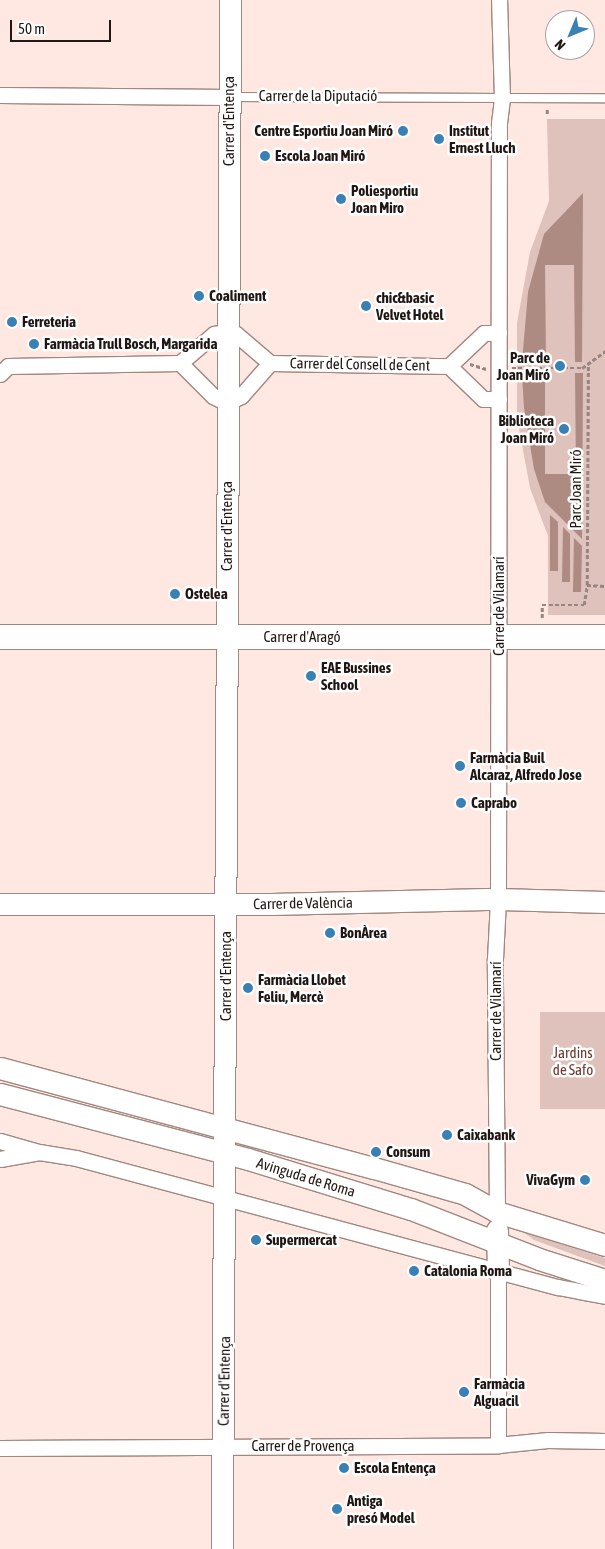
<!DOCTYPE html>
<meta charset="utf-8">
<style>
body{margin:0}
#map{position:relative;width:605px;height:1549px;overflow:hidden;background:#ffe8e2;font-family:"Asap Condensed",sans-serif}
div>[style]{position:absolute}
.green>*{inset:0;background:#dec2bb}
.water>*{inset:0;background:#ad8a82}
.path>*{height:2.5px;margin-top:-1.25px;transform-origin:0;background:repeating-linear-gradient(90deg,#968581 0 4px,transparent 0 6.5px)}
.roads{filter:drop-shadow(1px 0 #a18781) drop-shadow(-1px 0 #a18781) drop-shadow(0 1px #a18781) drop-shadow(0 -1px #a18781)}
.lane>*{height:8px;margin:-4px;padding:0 4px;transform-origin:4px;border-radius:4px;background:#fff}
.street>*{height:15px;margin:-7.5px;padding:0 7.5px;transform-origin:7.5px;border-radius:7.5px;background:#fff}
.secondary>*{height:21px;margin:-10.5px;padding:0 10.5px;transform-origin:10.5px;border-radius:10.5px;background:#fff}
.primary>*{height:24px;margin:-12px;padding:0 12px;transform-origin:12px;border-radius:12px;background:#fff}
.dots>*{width:14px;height:14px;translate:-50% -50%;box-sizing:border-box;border:2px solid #fff;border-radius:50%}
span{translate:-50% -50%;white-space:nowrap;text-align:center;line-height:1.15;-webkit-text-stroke:5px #fff;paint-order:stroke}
.street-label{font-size:15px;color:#201714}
.poi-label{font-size:15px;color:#201714;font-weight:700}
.left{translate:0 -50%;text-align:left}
.right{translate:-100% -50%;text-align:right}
.park-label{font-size:15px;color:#6b392d}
.north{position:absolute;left:545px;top:10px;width:50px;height:50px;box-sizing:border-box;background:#fff;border:1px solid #a6a2a1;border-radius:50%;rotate:225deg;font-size:14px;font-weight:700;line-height:20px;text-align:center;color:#201714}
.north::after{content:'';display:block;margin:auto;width:18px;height:22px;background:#3980b5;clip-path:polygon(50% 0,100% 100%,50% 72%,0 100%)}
.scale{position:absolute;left:10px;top:20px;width:101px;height:22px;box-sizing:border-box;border:2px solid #201714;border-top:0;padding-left:6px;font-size:15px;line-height:18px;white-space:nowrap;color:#201714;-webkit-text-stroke:4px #fff;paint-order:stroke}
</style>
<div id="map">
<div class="green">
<i style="clip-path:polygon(547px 119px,605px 119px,605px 615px,548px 615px,548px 536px,530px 488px,517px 418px,517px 323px,530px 252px,549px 201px)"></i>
<i style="clip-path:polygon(540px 1012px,605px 1012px,605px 1109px,540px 1109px)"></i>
<i style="clip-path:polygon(523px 1232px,605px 1258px,605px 1266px,534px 1240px)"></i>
</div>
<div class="water">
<i style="clip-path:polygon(583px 193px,582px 362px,575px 362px,574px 265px,545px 265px,546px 362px,522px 362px,528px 292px,544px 234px)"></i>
<i style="clip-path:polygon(575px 373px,583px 373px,582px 539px,545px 502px,534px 469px,524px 408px,522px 374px,545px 374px,545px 474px,576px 474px)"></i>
<i style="clip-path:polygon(550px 515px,558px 522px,558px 571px,550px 571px)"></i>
<i style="clip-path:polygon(563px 527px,570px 534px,570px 582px,562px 582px)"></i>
<i style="clip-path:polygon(574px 538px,582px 546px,581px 592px,573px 592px)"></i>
</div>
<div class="path">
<i style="left:547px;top:114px;width:6px;rotate:-90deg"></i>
<i style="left:470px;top:364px;width:17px;rotate:17deg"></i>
<i style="left:512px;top:368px;width:70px"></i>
<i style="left:582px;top:368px;width:29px;rotate:-36deg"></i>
<i style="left:587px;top:585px;width:18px;rotate:3deg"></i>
<i style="left:542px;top:618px;width:13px;rotate:-90deg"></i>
<i style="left:542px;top:605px;width:42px"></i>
<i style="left:584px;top:605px;width:20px;rotate:-81deg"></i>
<i style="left:587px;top:585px;width:221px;rotate:-89.7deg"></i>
</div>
<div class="roads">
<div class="lane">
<i style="left:230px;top:97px;width:375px;rotate:0.2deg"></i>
</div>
<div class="street">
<i style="left:0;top:95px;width:230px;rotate:0.5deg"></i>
<i style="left:180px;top:363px;width:47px;rotate:45deg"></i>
<i style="left:213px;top:396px;width:16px;rotate:27deg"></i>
<i style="left:227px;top:403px;width:16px;rotate:-27deg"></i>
<i style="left:241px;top:396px;width:44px;rotate:-48.7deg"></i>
<i style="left:449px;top:366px;width:48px;rotate:-43.3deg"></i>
<i style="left:484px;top:333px;width:15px"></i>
<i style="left:0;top:374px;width:11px;rotate:-45deg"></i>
<i style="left:8px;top:366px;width:172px;rotate:-1deg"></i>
<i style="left:180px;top:363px;width:45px;rotate:-40.5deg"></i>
<i style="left:214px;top:334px;width:12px;rotate:-9deg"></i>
<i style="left:226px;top:332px;width:10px;rotate:11deg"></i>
<i style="left:236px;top:334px;width:45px;rotate:40.5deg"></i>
<i style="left:270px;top:363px;width:179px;rotate:1deg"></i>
<i style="left:449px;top:366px;width:47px;rotate:44.1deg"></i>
<i style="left:483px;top:399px;width:16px"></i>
<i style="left:0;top:1141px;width:41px;rotate:15.8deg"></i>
<i style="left:39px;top:1152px;width:37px;rotate:9deg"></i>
<i style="left:76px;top:1158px;width:499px;rotate:15deg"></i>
<i style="left:558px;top:1287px;width:48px;rotate:10.8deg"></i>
<i style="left:0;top:1159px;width:36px;rotate:-10deg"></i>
<i style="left:497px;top:1212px;width:253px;rotate:-90.5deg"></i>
<i style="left:495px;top:959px;width:60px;rotate:-87.1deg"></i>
<i style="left:498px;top:899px;width:776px;rotate:-89.93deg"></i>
<i style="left:499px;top:123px;width:24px;rotate:-83deg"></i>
<i style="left:502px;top:99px;width:99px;rotate:-91.7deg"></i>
<i style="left:498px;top:1271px;width:174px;rotate:90deg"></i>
<i style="left:0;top:1448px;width:498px;rotate:-0.3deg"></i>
<i style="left:498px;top:1445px;width:50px;rotate:-5.7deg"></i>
<i style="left:548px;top:1440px;width:57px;rotate:1deg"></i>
</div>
<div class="secondary">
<i style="left:0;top:904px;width:271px"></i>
<i style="left:271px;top:904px;width:227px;rotate:-1.3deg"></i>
<i style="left:498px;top:899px;width:107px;rotate:1.6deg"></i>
<i style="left:0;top:1068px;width:387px;rotate:15deg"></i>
<i style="left:374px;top:1168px;width:95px;rotate:15.9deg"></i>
<i style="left:465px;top:1194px;width:37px;rotate:29deg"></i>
<i style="left:497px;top:1212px;width:113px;rotate:17deg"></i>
<i style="left:0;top:1094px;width:256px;rotate:14.7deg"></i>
<i style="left:248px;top:1159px;width:170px;rotate:17.1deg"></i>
<i style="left:411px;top:1209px;width:137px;rotate:21.3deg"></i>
<i style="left:539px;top:1259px;width:69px;rotate:17.7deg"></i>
<i style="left:497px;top:1230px;width:41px;rotate:88.6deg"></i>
<i style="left:222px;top:1549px;width:1549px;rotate:-89.7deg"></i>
</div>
<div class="primary">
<i style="left:0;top:637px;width:605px"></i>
</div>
</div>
<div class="dots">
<i style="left:403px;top:131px;background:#3980b5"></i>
<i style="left:439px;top:139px;background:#3980b5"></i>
<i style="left:265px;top:156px;background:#3980b5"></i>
<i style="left:341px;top:199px;background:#3980b5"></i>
<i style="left:199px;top:296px;background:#3980b5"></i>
<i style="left:366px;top:306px;background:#3980b5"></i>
<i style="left:12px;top:322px;background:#3980b5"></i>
<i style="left:34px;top:344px;background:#3980b5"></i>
<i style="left:560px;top:366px;background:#3980b5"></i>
<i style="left:564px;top:429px;background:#3980b5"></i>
<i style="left:175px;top:594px;background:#3980b5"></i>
<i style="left:311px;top:676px;background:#3980b5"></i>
<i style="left:460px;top:766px;background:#3980b5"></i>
<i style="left:461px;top:803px;background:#3980b5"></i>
<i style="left:330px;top:933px;background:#3980b5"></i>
<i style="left:248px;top:988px;background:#3980b5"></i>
<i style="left:447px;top:1135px;background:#3980b5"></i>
<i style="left:376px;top:1152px;background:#3980b5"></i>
<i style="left:585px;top:1180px;background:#3980b5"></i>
<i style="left:256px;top:1240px;background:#3980b5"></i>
<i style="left:414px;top:1271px;background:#3980b5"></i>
<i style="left:464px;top:1392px;background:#3980b5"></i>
<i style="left:344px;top:1468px;background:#3980b5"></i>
<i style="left:337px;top:1509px;background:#3980b5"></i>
</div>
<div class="street-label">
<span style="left:318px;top:96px">Carrer de la Diputació</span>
<span style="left:229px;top:121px;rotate:-90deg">Carrer d'Entença</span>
<span style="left:360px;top:364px;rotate:1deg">Carrer del Consell de Cent</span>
<span style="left:576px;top:489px;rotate:-90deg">Parc Joan Miró</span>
<span style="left:227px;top:526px;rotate:-90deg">Carrer d'Entença</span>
<span style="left:499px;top:606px;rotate:-90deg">Carrer de Vilamarí</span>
<span style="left:302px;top:637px">Carrer d'Aragó</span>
<span style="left:303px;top:903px;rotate:-1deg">Carrer de València</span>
<span style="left:226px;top:976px;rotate:-90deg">Carrer d'Entença</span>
<span style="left:496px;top:1011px;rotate:-90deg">Carrer de Vilamarí</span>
<span style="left:306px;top:1177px;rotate:17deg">Avinguda de Roma</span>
<span style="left:224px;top:1381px;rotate:-89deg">Carrer d'Entença</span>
<span style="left:303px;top:1446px">Carrer de Provença</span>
</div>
<div class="poi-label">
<span class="left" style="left:449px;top:139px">Institut<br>Ernest Lluch</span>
<span class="right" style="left:393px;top:131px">Centre Esportiu Joan Miró</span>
<span class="left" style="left:275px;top:156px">Escola Joan Miró</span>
<span class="left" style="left:351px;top:199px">Poliesportiu<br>Joan Miro</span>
<span class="left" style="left:209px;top:296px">Coaliment</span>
<span class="left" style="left:376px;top:306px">chic&amp;basic<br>Velvet Hotel</span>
<span class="left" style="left:22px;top:322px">Ferreteria</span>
<span class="left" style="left:44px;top:344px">Farmàcia Trull Bosch, Margarida</span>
<span class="right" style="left:550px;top:366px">Parc de<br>Joan Miró</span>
<span class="right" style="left:554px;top:429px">Biblioteca<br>Joan Miró</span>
<span class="left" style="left:185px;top:594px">Ostelea</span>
<span class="left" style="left:321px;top:676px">EAE Bussines<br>School</span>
<span class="left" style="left:470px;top:766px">Farmàcia Buil<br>Alcaraz, Alfredo Jose</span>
<span class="left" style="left:471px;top:803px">Caprabo</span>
<span class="left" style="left:340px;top:933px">BonÀrea</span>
<span class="left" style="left:258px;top:988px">Farmàcia Llobet<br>Feliu, Mercè</span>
<span class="left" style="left:457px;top:1135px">Caixabank</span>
<span class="left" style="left:386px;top:1152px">Consum</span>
<span class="right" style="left:575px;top:1180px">VivaGym</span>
<span class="left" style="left:266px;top:1240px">Supermercat</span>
<span class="left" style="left:424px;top:1271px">Catalonia Roma</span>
<span class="left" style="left:474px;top:1392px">Farmàcia<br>Alguacil</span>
<span class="left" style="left:354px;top:1468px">Escola Entença</span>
<span class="left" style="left:347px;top:1509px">Antiga<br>presó Model</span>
</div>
<div class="park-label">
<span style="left:573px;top:1061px">Jardins<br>de Safo</span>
</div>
<div class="north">N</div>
<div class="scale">50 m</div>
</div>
